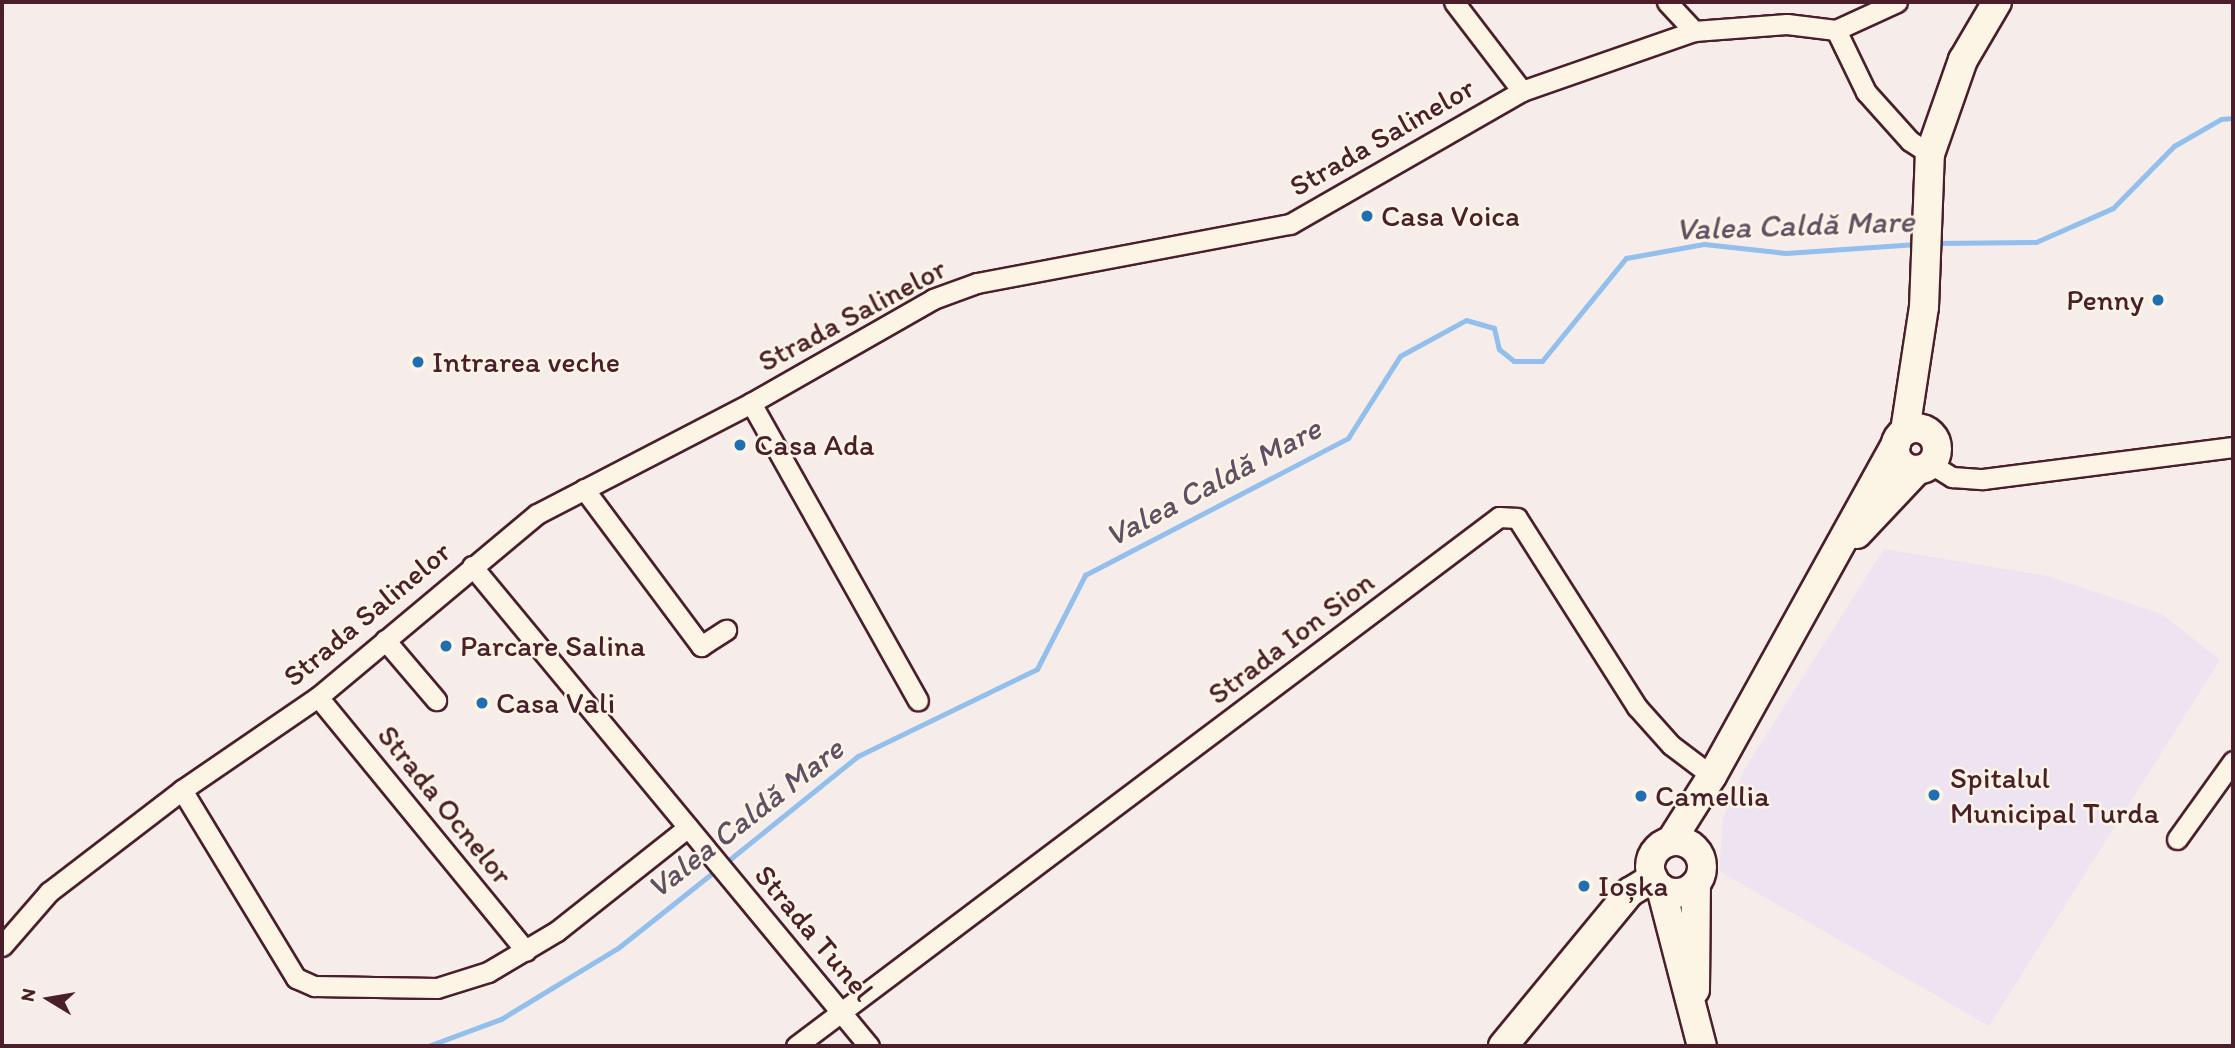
<!DOCTYPE html>
<meta charset="utf-8">
<style>
body{margin:0}
#map{position:relative;width:2235px;height:1048px;overflow:hidden;background:#f6edea;font-family:Itim,sans-serif}
div>[style]{position:absolute}
.built>*{inset:0;background:#eee3f0}
.stream>*{height:5px;margin:-2.5px;padding:0 2.5px;transform-origin:2.5px;border-radius:2.5px;background:#92bfec}
.roads{filter:drop-shadow(2px 0 #4a1f2b) drop-shadow(-2px 0 #4a1f2b) drop-shadow(0 2px #4a1f2b) drop-shadow(0 -2px #4a1f2b)}
.street>*{height:19px;margin:-9.5px;padding:0 9.5px;transform-origin:9.5px;border-radius:9.5px;background:#fcf5e5}
.secondary>*{height:28px;margin:-14px;padding:0 14px;transform-origin:14px;border-radius:14px;background:#fcf5e5}
.secondary>.ring{margin:-14px;padding:0;box-sizing:content-box;background:none;border:28px solid #fcf5e5;border-radius:50%}
.dots>*{width:19px;height:19px;translate:-50% -50%;box-sizing:border-box;border:4px solid #fcf5e5;border-radius:50%}
span{translate:-50% -50%;white-space:nowrap;text-align:center;line-height:1.15;-webkit-text-stroke:5px #fcf5e5;paint-order:stroke}
.street-label{font-size:30px;color:#4a1f2b}
.poi-label{font-size:30px;color:#4a1f2b}
.left{translate:0 -50%;text-align:left}
.right{translate:-100% -50%;text-align:right}
.water-label{font-size:32px;color:#604f65;font-style:italic}
.frame{position:absolute;inset:0;border:4px solid #4a1f2b;pointer-events:none}
.north{position:absolute;left:14px;top:964px;width:70px;height:70px;-webkit-text-stroke:5px #fcf5e5;paint-order:stroke;rotate:281deg;font-size:19px;font-weight:700;line-height:28px;text-align:center;color:#4a1f2b}
.north::after{content:'';display:block;margin:auto;width:24px;height:32px;background:#4a1f2b;clip-path:polygon(50% 0,100% 100%,50% 72%,0 100%)}
</style>
<div id="map">
<div class="built">
<i style="clip-path:polygon(1884px 549px,2048px 576px,2162px 614px,2220px 660px,1989px 1026px,1719px 871px,1723px 819px,1744px 770px)"></i>
</div>
<div class="stream">
<i style="left:1934px;top:243px;width:102px;rotate:-0.6deg"></i>
<i style="left:2036px;top:242px;width:84px;rotate:-23.8deg"></i>
<i style="left:2113px;top:208px;width:87px;rotate:-45.5deg"></i>
<i style="left:2174px;top:146px;width:54px;rotate:-29.9deg"></i>
<i style="left:2221px;top:119px;width:12px;rotate:-5deg"></i>
<i style="left:724px;top:864px;width:172px;rotate:-38.9deg"></i>
<i style="left:858px;top:756px;width:199px;rotate:-25.9deg"></i>
<i style="left:1037px;top:669px;width:106px;rotate:-62.9deg"></i>
<i style="left:1085px;top:575px;width:297px;rotate:-27.5deg"></i>
<i style="left:1348px;top:438px;width:97px;rotate:-57.6deg"></i>
<i style="left:1400px;top:356px;width:75px;rotate:-28.6deg"></i>
<i style="left:1466px;top:320px;width:29px;rotate:16deg"></i>
<i style="left:1494px;top:328px;width:22px;rotate:77deg"></i>
<i style="left:1499px;top:349px;width:19px;rotate:39deg"></i>
<i style="left:1514px;top:361px;width:28px"></i>
<i style="left:1542px;top:361px;width:133px;rotate:-50.8deg"></i>
<i style="left:1626px;top:258px;width:79px;rotate:-10.2deg"></i>
<i style="left:1704px;top:244px;width:82px;rotate:6.3deg"></i>
<i style="left:1786px;top:253px;width:131px;rotate:-3.9deg"></i>
<i style="left:428px;top:1046px;width:78px;rotate:-20.3deg"></i>
<i style="left:501px;top:1019px;width:137px;rotate:-31.3deg"></i>
<i style="left:618px;top:948px;width:125px;rotate:-38.5deg"></i>
</div>
<div class="roads">
<div class="street">
<i style="left:1454px;top:2px;width:112px;rotate:52.6deg"></i>
<i style="left:1667px;top:2px;width:40px;rotate:47deg"></i>
<i style="left:1836px;top:30px;width:69px;rotate:64.2deg"></i>
<i style="left:1866px;top:92px;width:66px;rotate:48.1deg"></i>
<i style="left:1910px;top:141px;width:24px;rotate:33deg"></i>
<i style="left:751px;top:403px;width:341px;rotate:60.7deg"></i>
<i style="left:1931px;top:464px;width:25px;rotate:32deg"></i>
<i style="left:1952px;top:477px;width:31px;rotate:4deg"></i>
<i style="left:1983px;top:479px;width:252px;rotate:-7.3deg"></i>
<i style="left:584px;top:489px;width:196px;rotate:53.3deg"></i>
<i style="left:701px;top:646px;width:30px;rotate:-33deg"></i>
<i style="left:472px;top:566px;width:623px;rotate:50.41deg"></i>
<i style="left:385px;top:640px;width:79px;rotate:49.6deg"></i>
<i style="left:318px;top:697px;width:328px;rotate:50.7deg"></i>
<i style="left:182px;top:790px;width:220px;rotate:58.8deg"></i>
<i style="left:296px;top:978px;width:20px;rotate:24deg"></i>
<i style="left:314px;top:986px;width:123px;rotate:0.9deg"></i>
<i style="left:437px;top:988px;width:53px;rotate:-17.4deg"></i>
<i style="left:488px;top:972px;width:80px;rotate:-30.7deg"></i>
<i style="left:557px;top:931px;width:167px;rotate:-38.4deg"></i>
<i style="left:2177px;top:839px;width:96px;rotate:-54.3deg"></i>
<i style="left:2px;top:946px;width:72px;rotate:-49deg"></i>
<i style="left:49px;top:892px;width:168px;rotate:-37.5deg"></i>
<i style="left:182px;top:790px;width:165px;rotate:-34.4deg"></i>
<i style="left:318px;top:697px;width:285px;rotate:-39.9deg"></i>
<i style="left:537px;top:514px;width:241px;rotate:-27.4deg"></i>
<i style="left:751px;top:403px;width:210px;rotate:-29.7deg"></i>
<i style="left:933px;top:299px;width:47px;rotate:-20deg"></i>
<i style="left:977px;top:283px;width:319px;rotate:-10.7deg"></i>
<i style="left:1290px;top:224px;width:267px;rotate:-29.8deg"></i>
<i style="left:1522px;top:91px;width:182px;rotate:-19.2deg"></i>
<i style="left:1694px;top:31px;width:93px;rotate:-4.3deg"></i>
<i style="left:1787px;top:24px;width:49px;rotate:7deg"></i>
<i style="left:1836px;top:30px;width:67px;rotate:-24.7deg"></i>
<i style="left:796px;top:1046px;width:880px;rotate:-36.96deg"></i>
<i style="left:1499px;top:517px;width:18px;rotate:3deg"></i>
<i style="left:1517px;top:518px;width:224px;rotate:57.6deg"></i>
<i style="left:1637px;top:707px;width:51px;rotate:48.2deg"></i>
<i style="left:1671px;top:745px;width:51px;rotate:37.1deg"></i>
</div>
<div class="secondary">
<i class="ring" style="left:1895px;top:428px;width:14px;height:14px"></i>
<i style="left:1905px;top:431px;width:125px;rotate:-81.3deg"></i>
<i style="left:1924px;top:307px;width:153px;rotate:-87.8deg"></i>
<i style="left:1930px;top:154px;width:100px;rotate:-70.7deg"></i>
<i style="left:1963px;top:60px;width:67px;rotate:-59.6deg"></i>
<i style="left:1857px;top:534px;width:88px;rotate:-46.8deg"></i>
<i style="left:1671px;top:841px;width:77px;rotate:-57.8deg"></i>
<i style="left:1712px;top:776px;width:380px;rotate:-61deg"></i>
<i class="ring" style="left:1650px;top:841px;width:24px;height:24px"></i>
<i style="left:1661px;top:888px;width:163px;rotate:75.5deg"></i>
<i style="left:1695px;top:990px;width:106px;rotate:-89.5deg"></i>
<i style="left:1503px;top:1046px;width:200px;rotate:-50.5deg"></i>
<i style="left:1630px;top:892px;width:27px;rotate:-31deg"></i>
</div>
</div>
<div class="dots">
<i style="left:1367px;top:216px;background:#1f6fb2"></i>
<i style="left:2158px;top:300px;background:#1f6fb2"></i>
<i style="left:418px;top:362px;background:#1f6fb2"></i>
<i style="left:740px;top:445px;background:#1f6fb2"></i>
<i style="left:446px;top:646px;background:#1f6fb2"></i>
<i style="left:482px;top:703px;background:#1f6fb2"></i>
<i style="left:1934px;top:795px;background:#1f6fb2"></i>
<i style="left:1641px;top:796px;background:#1f6fb2"></i>
<i style="left:1584px;top:886px;background:#1f6fb2"></i>
</div>
<div class="street-label">
<span style="left:1382px;top:137px;rotate:-30deg">Strada Salinelor</span>
<span style="left:852px;top:315px;rotate:-28deg">Strada Salinelor</span>
<span style="left:367px;top:614px;rotate:-40deg">Strada Salinelor</span>
<span style="left:1291px;top:638px;rotate:-37deg">Strada Ion Sion</span>
<span style="left:445px;top:805px;rotate:51deg">Strada Ocnelor</span>
<span style="left:814px;top:933px;rotate:50deg">Strada Tunel</span>
</div>
<div class="poi-label">
<span class="left" style="left:1381px;top:216px">Casa Voica</span>
<span class="right" style="left:2144px;top:300px">Penny</span>
<span class="left" style="left:432px;top:362px">Intrarea veche</span>
<span class="left" style="left:754px;top:445px">Casa Ada</span>
<span class="left" style="left:460px;top:646px">Parcare Salina</span>
<span class="left" style="left:496px;top:703px">Casa Vali</span>
<span class="left" style="left:1950px;top:795px">Spitalul<br>Municipal Turda</span>
<span class="left" style="left:1655px;top:796px">Camellia</span>
<span class="left" style="left:1598px;top:886px">Ioșka</span>
</div>
<div class="water-label">
<span style="left:1795px;top:225px;rotate:-2deg">Valea Caldă Mare</span>
<span style="left:1213px;top:482px;rotate:-28deg">Valea Caldă Mare</span>
<span style="left:745px;top:818px;rotate:-38deg">Valea Caldă Mare</span>
</div>
<div class="frame"></div>
<div class="north">N</div>
</div>
